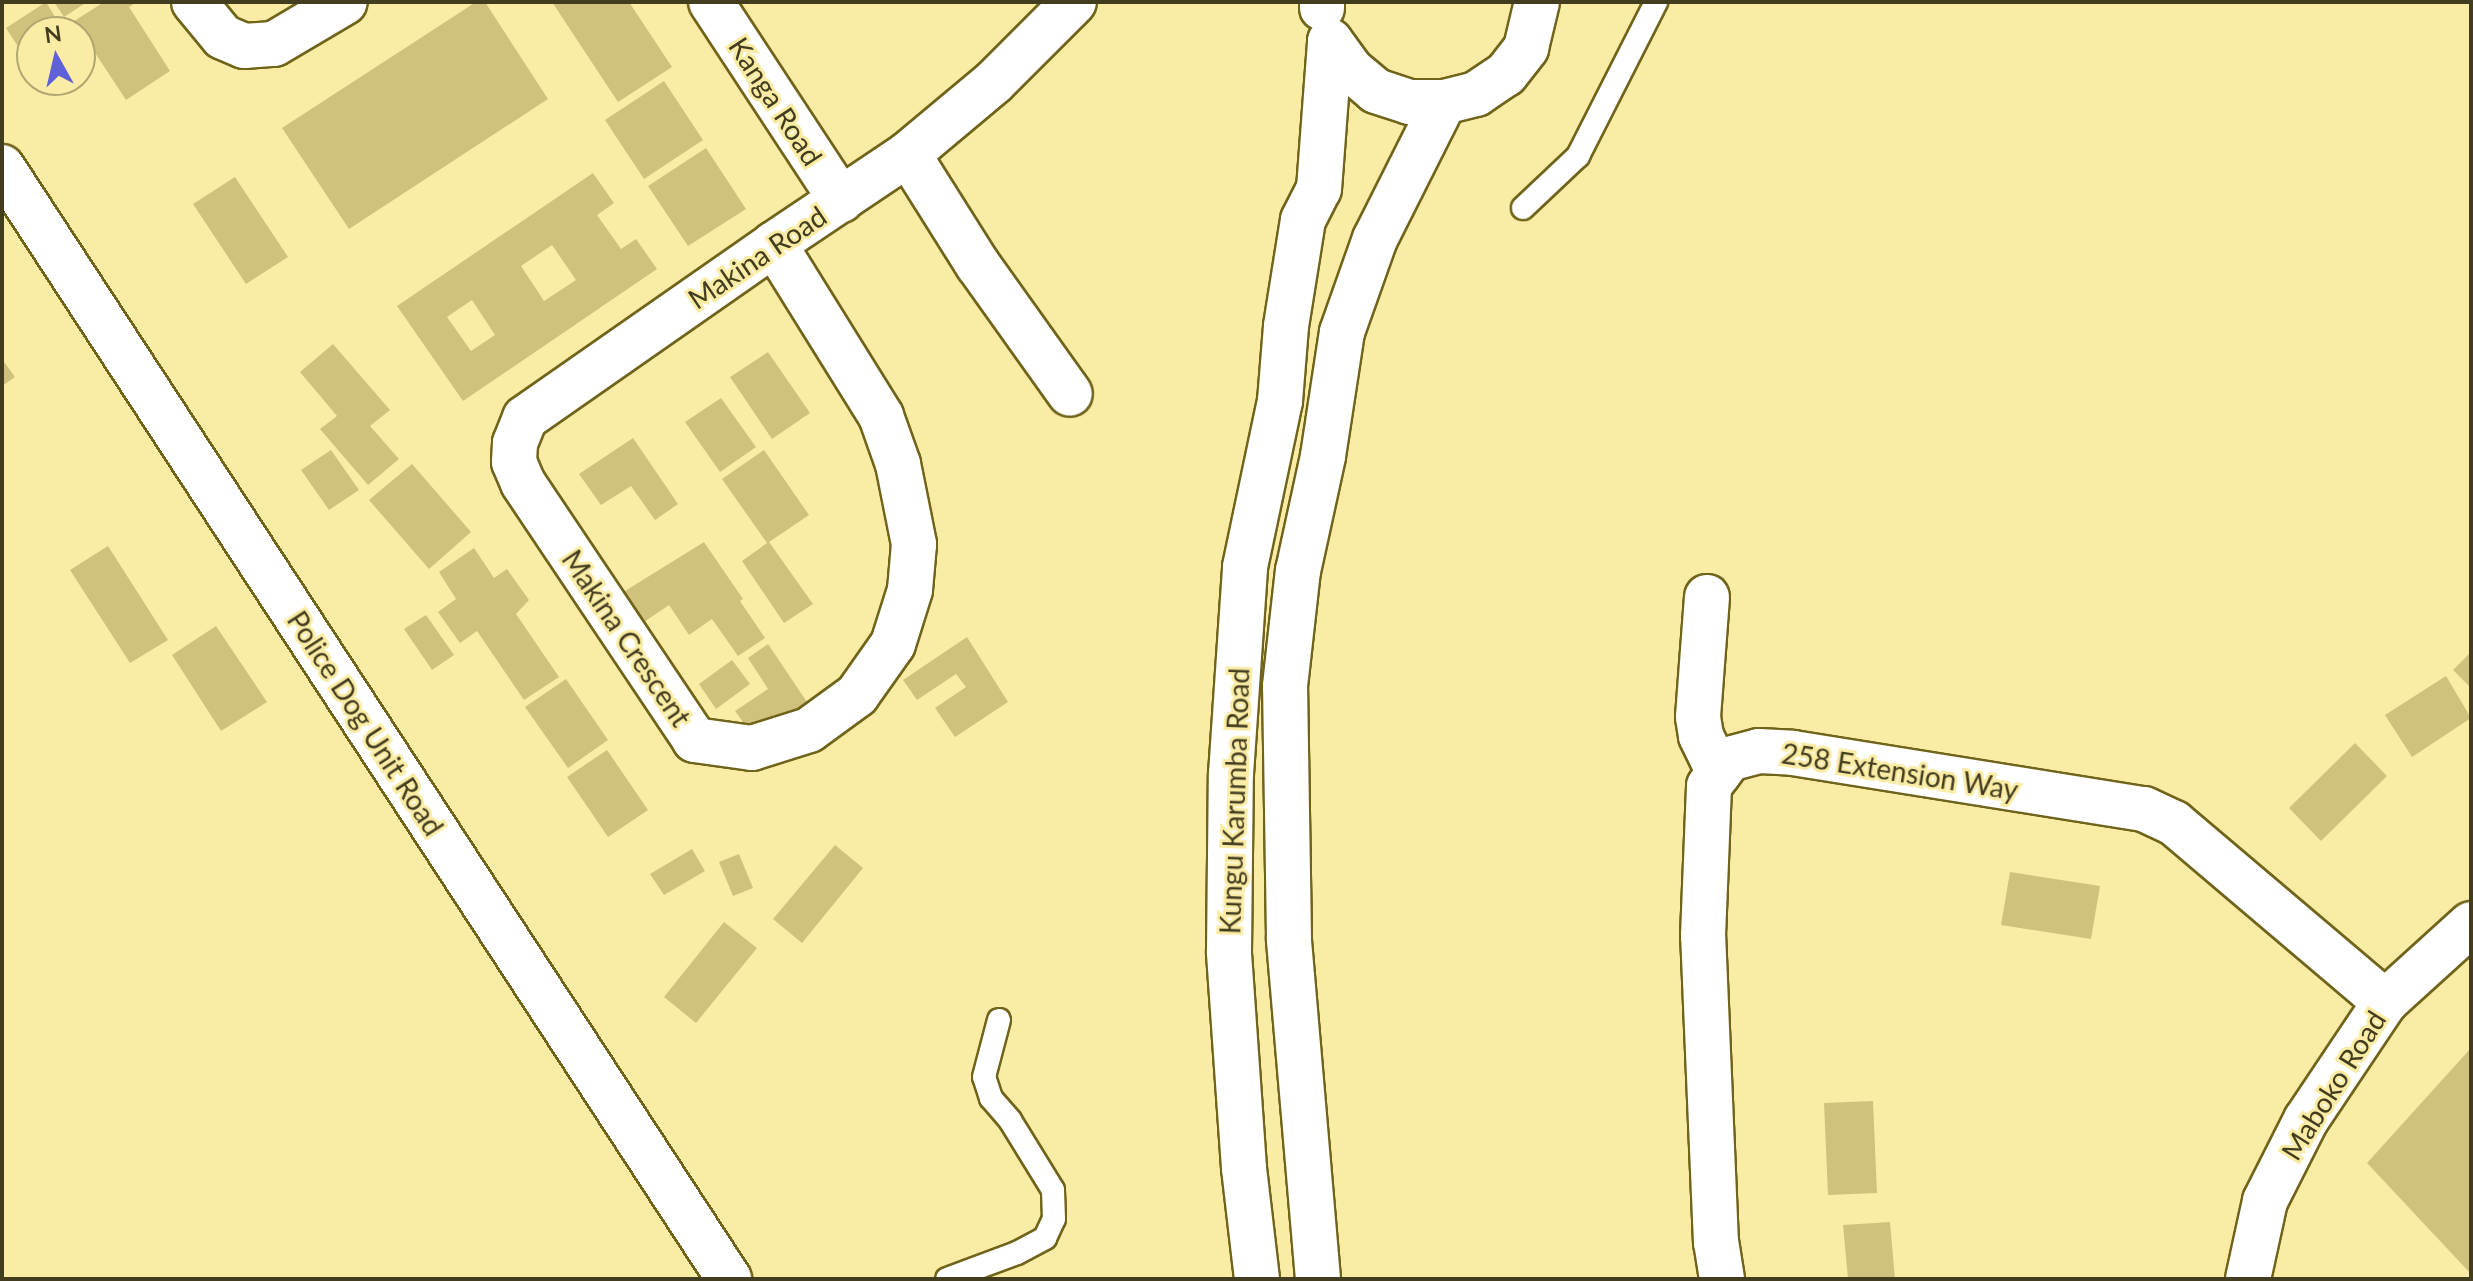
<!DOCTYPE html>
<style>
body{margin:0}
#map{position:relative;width:2473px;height:1281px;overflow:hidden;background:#faeca5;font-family:Lato,sans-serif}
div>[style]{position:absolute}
.building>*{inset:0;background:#d0c27c}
.roads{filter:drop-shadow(2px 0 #70631a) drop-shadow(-2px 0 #70631a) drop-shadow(0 2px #70631a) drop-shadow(0 -2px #70631a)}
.service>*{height:22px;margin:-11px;padding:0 11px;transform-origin:11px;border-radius:11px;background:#fff}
.minor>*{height:44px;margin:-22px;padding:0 22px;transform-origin:22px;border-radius:22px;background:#fff}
.secondary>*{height:44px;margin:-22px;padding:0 22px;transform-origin:22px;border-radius:22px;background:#fff}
span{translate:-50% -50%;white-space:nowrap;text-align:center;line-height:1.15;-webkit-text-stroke:6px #faeca5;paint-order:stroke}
.street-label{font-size:28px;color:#433d20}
.frame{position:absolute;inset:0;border:4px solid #433d20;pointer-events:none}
.north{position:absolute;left:16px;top:16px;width:80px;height:80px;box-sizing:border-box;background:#faeca5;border:2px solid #b1a670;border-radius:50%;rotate:352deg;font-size:22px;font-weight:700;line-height:32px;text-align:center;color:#433d20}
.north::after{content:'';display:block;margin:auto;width:28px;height:36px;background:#5f61d9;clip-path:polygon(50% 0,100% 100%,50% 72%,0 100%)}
</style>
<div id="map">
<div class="building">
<i style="clip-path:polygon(46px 2px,57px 20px,32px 32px,32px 36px,17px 45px,6px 28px)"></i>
<i style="clip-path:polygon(54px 2px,87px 2px,64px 17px)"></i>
<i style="clip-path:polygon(104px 2px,137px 2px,129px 7px,170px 71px,126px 100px,84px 36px,80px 39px,80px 32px,57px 32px)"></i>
<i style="clip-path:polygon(476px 2px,485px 2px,548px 99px,349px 229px,282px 128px)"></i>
<i style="clip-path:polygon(552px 2px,629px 2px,672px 67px,618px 102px)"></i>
<i style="clip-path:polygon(664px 81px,703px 140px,644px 179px,605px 120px)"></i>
<i style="clip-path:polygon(706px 148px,746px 209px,688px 246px,648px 186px)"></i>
<i style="clip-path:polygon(evenodd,593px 173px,614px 203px,597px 215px,621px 249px,636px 239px,657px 269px,463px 401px,397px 306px,593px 173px,552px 245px,576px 280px,544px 301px,521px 266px,552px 245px,593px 173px,472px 300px,495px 335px,471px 351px,447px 317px,472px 300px)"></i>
<i style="clip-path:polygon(235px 177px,288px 257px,246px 284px,193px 204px)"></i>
<i style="clip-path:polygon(333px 344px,390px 410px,370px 426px,399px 459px,368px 485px,320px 429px,337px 416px,300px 372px)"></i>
<i style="clip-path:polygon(768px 352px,810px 413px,772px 439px,730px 377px)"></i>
<i style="clip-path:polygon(2px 359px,15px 377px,2px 386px)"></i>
<i style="clip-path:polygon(721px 398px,756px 447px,720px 472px,685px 422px)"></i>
<i style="clip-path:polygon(633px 438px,678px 504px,655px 520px,631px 486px,601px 505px,579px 474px)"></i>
<i style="clip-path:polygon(331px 450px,359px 490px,329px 510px,301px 470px)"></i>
<i style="clip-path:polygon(764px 450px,809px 515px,769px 542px,813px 604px,784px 623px,742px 561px,767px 543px,722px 479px)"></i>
<i style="clip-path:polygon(412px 464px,471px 532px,429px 569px,369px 500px)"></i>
<i style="clip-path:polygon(704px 542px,743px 599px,740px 601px,765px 638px,738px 656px,712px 619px,689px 635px,669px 605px,638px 626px,617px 596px)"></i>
<i style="clip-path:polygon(108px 546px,168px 640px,130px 663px,70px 570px)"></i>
<i style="clip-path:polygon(474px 548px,494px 578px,507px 569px,529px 600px,516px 614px,559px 677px,524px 700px,477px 631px,460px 643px,438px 612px,456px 599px,439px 572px)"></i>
<i style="clip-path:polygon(426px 615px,454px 655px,432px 670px,404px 629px)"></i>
<i style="clip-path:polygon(216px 626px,267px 702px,221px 731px,172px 655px)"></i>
<i style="clip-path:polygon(967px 637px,1008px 702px,955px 737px,935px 708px,966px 687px,956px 674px,917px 700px,903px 680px)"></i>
<i style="clip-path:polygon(768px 644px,809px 705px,756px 740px,735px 711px,768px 689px,748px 658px)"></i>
<i style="clip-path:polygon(2471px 652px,2471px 688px,2453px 670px)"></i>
<i style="clip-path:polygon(732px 660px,750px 684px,716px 709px,699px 684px)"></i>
<i style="clip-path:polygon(2446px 676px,2471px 718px,2412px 757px,2385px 715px)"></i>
<i style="clip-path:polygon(566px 679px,608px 740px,568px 768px,525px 707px)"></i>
<i style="clip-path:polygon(2355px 743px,2387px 776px,2321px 841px,2289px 808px)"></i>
<i style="clip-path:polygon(607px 750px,648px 810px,608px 837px,567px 777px)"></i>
<i style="clip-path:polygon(835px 845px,863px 868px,802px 943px,773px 919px)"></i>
<i style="clip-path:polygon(692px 849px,705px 871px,664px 895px,650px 874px)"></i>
<i style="clip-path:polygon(739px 854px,753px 888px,733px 896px,719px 862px)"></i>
<i style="clip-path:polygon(2010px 872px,2100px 886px,2091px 939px,2001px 925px)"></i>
<i style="clip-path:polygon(724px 922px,757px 948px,696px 1023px,664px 997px)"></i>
<i style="clip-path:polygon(2471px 1048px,2471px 1274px,2367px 1163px)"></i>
<i style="clip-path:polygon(1873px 1101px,1877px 1193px,1828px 1195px,1824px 1103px)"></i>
<i style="clip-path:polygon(1890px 1222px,1895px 1279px,1848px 1279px,1843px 1225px)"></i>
</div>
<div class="roads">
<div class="service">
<i style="left:1523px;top:208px;width:76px;rotate:-43.4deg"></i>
<i style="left:1578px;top:156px;width:173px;rotate:-63.1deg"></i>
<i style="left:947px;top:1279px;width:75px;rotate:-20.4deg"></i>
<i style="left:1017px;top:1253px;width:32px;rotate:-28deg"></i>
<i style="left:1045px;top:1238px;width:21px;rotate:-65deg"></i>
<i style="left:1054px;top:1219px;width:29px;rotate:-92deg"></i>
<i style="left:1053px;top:1190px;width:82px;rotate:-121.6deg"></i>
<i style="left:1010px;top:1120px;width:29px;rotate:-131deg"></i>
<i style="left:991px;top:1098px;width:22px;rotate:-108deg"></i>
<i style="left:984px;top:1077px;width:59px;rotate:-75.3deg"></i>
</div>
<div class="minor">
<i style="left:194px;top:2px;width:45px;rotate:50.4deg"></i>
<i style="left:223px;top:37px;width:23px;rotate:23deg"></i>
<i style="left:244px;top:46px;width:30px;rotate:-4deg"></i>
<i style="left:274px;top:44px;width:82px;rotate:-30.6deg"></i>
<i style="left:711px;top:2px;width:237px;rotate:56.7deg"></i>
<i style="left:908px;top:154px;width:131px;rotate:57.8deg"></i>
<i style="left:978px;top:265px;width:158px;rotate:54.5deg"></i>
<i style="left:2px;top:167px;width:1329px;rotate:56.82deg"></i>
<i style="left:774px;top:244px;width:203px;rotate:58.1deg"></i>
<i style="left:881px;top:416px;width:51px;rotate:70.5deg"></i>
<i style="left:898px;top:464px;width:82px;rotate:78.7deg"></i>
<i style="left:914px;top:544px;width:46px;rotate:95deg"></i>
<i style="left:910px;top:590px;width:57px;rotate:107.5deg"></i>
<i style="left:893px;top:644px;width:62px;rotate:125.2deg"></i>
<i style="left:857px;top:695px;width:59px;rotate:143.9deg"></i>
<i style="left:809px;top:730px;width:60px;rotate:162.5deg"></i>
<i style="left:752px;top:748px;width:58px;rotate:-172deg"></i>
<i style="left:695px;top:740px;width:309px;rotate:-123.8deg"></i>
<i style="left:523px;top:483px;width:23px;rotate:-113deg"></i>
<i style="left:514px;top:462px;width:19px;rotate:-87deg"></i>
<i style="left:515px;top:443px;width:27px;rotate:-68deg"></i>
<i style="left:525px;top:418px;width:304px;rotate:-34.9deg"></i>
<i style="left:774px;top:244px;width:161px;rotate:-33.9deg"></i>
<i style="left:908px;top:154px;width:112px;rotate:-39.9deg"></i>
<i style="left:994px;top:82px;width:113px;rotate:-45deg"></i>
<i style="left:1707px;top:597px;width:120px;rotate:94.3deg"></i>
<i style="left:1698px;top:717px;width:19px;rotate:81deg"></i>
<i style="left:1701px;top:736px;width:41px;rotate:64.1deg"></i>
<i style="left:1722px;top:1279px;width:36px;rotate:-99deg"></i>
<i style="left:1716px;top:1243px;width:307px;rotate:-92.4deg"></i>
<i style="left:1703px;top:936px;width:150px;rotate:-87.7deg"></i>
<i style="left:1709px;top:786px;width:34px;rotate:-53deg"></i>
<i style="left:1729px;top:759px;width:31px;rotate:-15deg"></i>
<i style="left:1759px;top:751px;width:34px;rotate:3deg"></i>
<i style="left:1793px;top:753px;width:355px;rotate:9.1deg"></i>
<i style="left:2144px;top:809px;width:33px;rotate:25deg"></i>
<i style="left:2174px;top:823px;width:277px;rotate:40.3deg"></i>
<i style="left:2248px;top:1279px;width:80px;rotate:-77.7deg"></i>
<i style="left:2265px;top:1201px;width:91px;rotate:-63.2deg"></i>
<i style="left:2306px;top:1120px;width:142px;rotate:-56.2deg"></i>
<i style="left:2385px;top:1002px;width:116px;rotate:-42.2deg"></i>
</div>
<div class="secondary">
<i style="left:1322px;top:8px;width:6px;rotate:-90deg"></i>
<i style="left:1330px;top:41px;width:34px;rotate:54deg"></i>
<i style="left:1350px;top:69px;width:34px;rotate:40deg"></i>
<i style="left:1376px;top:91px;width:35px;rotate:18deg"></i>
<i style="left:1409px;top:102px;width:35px"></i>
<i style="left:1444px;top:102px;width:33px;rotate:-14deg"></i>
<i style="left:1476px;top:94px;width:36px;rotate:-34deg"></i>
<i style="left:1506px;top:74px;width:33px;rotate:-52deg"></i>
<i style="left:1526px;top:48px;width:47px;rotate:-76.6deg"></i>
<i style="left:1257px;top:1279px;width:112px;rotate:-96.7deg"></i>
<i style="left:1244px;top:1168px;width:217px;rotate:-94deg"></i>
<i style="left:1229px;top:952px;width:178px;rotate:-89.4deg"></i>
<i style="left:1231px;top:774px;width:207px;rotate:-86.1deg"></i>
<i style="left:1245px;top:567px;width:170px;rotate:-78.1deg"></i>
<i style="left:1280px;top:401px;width:75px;rotate:-85.4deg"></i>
<i style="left:1286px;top:326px;width:107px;rotate:-80.9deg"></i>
<i style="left:1303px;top:220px;width:35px;rotate:-63deg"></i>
<i style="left:1319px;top:189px;width:148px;rotate:-85.7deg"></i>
<i style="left:1318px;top:1279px;width:342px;rotate:-94.9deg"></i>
<i style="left:1289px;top:938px;width:252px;rotate:-90.9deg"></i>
<i style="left:1285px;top:686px;width:116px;rotate:-83.6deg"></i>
<i style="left:1298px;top:571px;width:118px;rotate:-77.7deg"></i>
<i style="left:1323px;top:456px;width:125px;rotate:-81.3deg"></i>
<i style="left:1342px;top:332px;width:99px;rotate:-70.5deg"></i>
<i style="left:1375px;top:239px;width:153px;rotate:-63.3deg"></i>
</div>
</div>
<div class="street-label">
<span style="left:776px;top:101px;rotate:57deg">Kanga Road</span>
<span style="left:757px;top:257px;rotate:-34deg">Makina Road</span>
<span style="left:627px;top:638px;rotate:56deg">Makina Crescent</span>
<span style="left:366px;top:723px;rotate:57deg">Police Dog Unit Road</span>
<span style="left:1900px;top:771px;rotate:9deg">258 Extension Way</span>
<span style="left:1234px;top:801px;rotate:-88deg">Kungu Karumba Road</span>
<span style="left:2333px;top:1085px;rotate:-58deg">Maboko Road</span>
</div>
<div class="frame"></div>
<div class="north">N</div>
</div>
